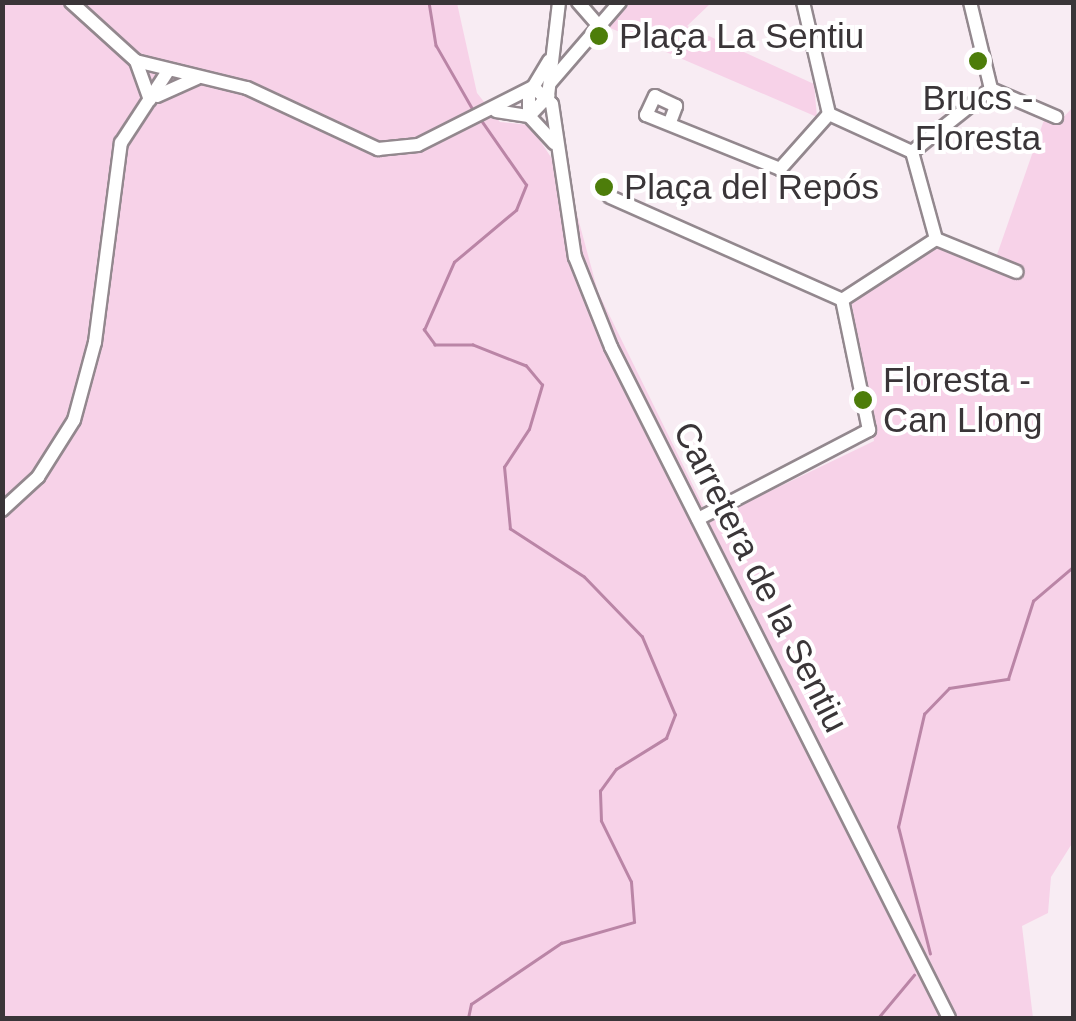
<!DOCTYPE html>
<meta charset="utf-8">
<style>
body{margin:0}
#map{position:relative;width:1076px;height:1021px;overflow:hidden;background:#f8ecf3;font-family:Helvetica,sans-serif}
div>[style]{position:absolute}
.green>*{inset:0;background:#f7d2e8}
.stream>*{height:2.5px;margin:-1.25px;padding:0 1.25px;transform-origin:1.25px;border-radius:1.25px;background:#ba85a6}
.roads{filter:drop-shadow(2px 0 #93888e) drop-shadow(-2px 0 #93888e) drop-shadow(0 2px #93888e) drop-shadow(0 -2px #93888e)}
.minor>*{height:12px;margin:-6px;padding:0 6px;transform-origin:6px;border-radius:6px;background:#fff}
.dots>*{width:28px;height:28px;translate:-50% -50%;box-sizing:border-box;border:5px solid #fff;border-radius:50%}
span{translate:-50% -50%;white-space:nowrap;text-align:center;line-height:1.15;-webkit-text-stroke:8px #fff;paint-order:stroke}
.poi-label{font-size:35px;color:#3a3538}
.left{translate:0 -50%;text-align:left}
.street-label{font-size:35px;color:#3a3538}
.frame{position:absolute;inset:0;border:5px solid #3a3538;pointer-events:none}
</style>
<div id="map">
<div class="green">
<i style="clip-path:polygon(2px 3px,457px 3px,477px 93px,500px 122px,530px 125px,569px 185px,598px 292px,710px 520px,874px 441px,851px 300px,932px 245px,992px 269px,1044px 120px,1058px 123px,1073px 107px,1073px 842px,1051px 877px,1048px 913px,1022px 926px,1033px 1018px,3px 1018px)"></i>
<i style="clip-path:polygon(629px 3px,711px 3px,687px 26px,814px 84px,817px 117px,608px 27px)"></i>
</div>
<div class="stream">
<i style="left:429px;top:2px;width:44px;rotate:80.8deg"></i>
<i style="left:436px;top:45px;width:78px;rotate:60.2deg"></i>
<i style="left:930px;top:954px;width:131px;rotate:-104.1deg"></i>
<i style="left:898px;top:827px;width:116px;rotate:-77deg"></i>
<i style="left:924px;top:714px;width:36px;rotate:-46deg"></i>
<i style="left:949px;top:688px;width:60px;rotate:-8.7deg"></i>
<i style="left:1008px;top:679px;width:82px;rotate:-72.2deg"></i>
<i style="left:1033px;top:601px;width:54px;rotate:-40.5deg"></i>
<i style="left:468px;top:1018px;width:14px;rotate:-78deg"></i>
<i style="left:471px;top:1004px;width:109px;rotate:-34.1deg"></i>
<i style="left:561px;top:943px;width:76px;rotate:-16deg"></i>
<i style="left:634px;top:922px;width:40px;rotate:-94.3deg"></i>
<i style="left:631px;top:882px;width:68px;rotate:-116.2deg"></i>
<i style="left:601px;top:821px;width:30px;rotate:-92deg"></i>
<i style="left:600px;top:791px;width:27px;rotate:-54deg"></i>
<i style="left:616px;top:769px;width:59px;rotate:-31.8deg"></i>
<i style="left:666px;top:738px;width:25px;rotate:-69deg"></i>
<i style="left:675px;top:715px;width:85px;rotate:-112.9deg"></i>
<i style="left:642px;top:637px;width:83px;rotate:-134deg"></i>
<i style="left:584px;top:577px;width:88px;rotate:-147deg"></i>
<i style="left:510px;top:529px;width:62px;rotate:-95.5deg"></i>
<i style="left:504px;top:467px;width:45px;rotate:-56.7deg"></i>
<i style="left:529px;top:429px;width:46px;rotate:-73.5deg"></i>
<i style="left:542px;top:385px;width:25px;rotate:-130deg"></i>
<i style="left:526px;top:366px;width:57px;rotate:-158.4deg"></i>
<i style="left:473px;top:345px;width:38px;rotate:180deg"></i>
<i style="left:435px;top:345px;width:19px;rotate:-126deg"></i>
<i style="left:424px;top:330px;width:74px;rotate:-66.2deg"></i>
<i style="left:454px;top:262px;width:81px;rotate:-40deg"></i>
<i style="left:516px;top:210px;width:27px;rotate:-68deg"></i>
<i style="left:526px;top:185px;width:80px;rotate:-124.9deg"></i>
<i style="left:843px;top:1018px;width:8px"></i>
<i style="left:878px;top:1018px;width:56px;rotate:-50.1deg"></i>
</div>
<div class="roads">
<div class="minor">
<i style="left:71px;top:2px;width:88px;rotate:42.2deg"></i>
<i style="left:136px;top:61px;width:114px;rotate:13.7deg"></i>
<i style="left:247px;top:88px;width:145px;rotate:25deg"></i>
<i style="left:378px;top:149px;width:40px;rotate:-5.7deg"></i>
<i style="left:418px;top:145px;width:129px;rotate:-26.8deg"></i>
<i style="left:578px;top:2px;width:32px;rotate:49deg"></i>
<i style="left:803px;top:2px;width:115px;rotate:76.9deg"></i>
<i style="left:970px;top:2px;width:89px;rotate:76.4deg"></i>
<i style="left:136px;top:61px;width:41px;rotate:70.3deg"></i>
<i style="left:550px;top:83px;width:107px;rotate:-49.2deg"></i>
<i style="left:533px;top:87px;width:25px;rotate:42deg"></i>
<i style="left:552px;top:104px;width:155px;rotate:81.5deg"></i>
<i style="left:575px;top:257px;width:97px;rotate:68.2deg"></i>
<i style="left:611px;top:347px;width:751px;rotate:63.26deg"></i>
<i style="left:991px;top:89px;width:71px;rotate:23.3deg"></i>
<i style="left:157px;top:96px;width:44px;rotate:-24.2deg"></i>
<i style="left:496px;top:111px;width:33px;rotate:9deg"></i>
<i style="left:529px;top:116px;width:37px;rotate:47deg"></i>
<i style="left:829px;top:114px;width:91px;rotate:24.6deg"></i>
<i style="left:529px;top:116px;width:28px;rotate:-46deg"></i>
<i style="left:548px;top:96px;width:95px;rotate:-83.3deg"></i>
<i style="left:529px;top:116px;width:22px;rotate:-90deg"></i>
<i style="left:529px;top:94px;width:39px;rotate:-59deg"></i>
<i style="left:670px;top:122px;width:17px;rotate:-69deg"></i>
<i style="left:676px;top:106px;width:23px;rotate:-155deg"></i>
<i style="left:655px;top:96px;width:21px;rotate:115deg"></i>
<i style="left:646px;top:115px;width:144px;rotate:21.9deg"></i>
<i style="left:780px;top:169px;width:74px;rotate:-48.3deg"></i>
<i style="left:610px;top:197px;width:254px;rotate:23.9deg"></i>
<i style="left:936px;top:239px;width:87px;rotate:22.2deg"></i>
<i style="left:2px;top:510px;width:49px;rotate:-42.5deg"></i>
<i style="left:38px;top:477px;width:67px;rotate:-57.7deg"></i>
<i style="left:74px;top:420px;width:81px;rotate:-74.9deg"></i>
<i style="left:95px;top:342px;width:201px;rotate:-82.6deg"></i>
<i style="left:121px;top:143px;width:86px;rotate:-56.9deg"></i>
<i style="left:698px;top:519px;width:193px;rotate:-27.5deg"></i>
<i style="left:869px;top:430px;width:133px;rotate:-101.7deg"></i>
<i style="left:842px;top:300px;width:112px;rotate:-33deg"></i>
<i style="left:936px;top:239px;width:90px;rotate:-105.4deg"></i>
<i style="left:912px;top:152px;width:101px;rotate:-38.6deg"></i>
</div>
</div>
<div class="dots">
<i style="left:599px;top:36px;background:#4d7d0a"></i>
<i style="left:978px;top:61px;background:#4d7d0a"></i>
<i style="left:604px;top:187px;background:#4d7d0a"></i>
<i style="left:863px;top:400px;background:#4d7d0a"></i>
</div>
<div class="poi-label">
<span class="left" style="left:619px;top:36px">Plaça La Sentiu</span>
<span style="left:978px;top:118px">Brucs -<br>Floresta</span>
<span class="left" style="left:624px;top:187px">Plaça del Repós</span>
<span class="left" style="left:883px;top:400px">Floresta -<br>Can Llong</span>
</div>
<div class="street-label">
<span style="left:761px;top:577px;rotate:63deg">Carretera de la Sentiu</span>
</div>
<div class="frame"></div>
</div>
